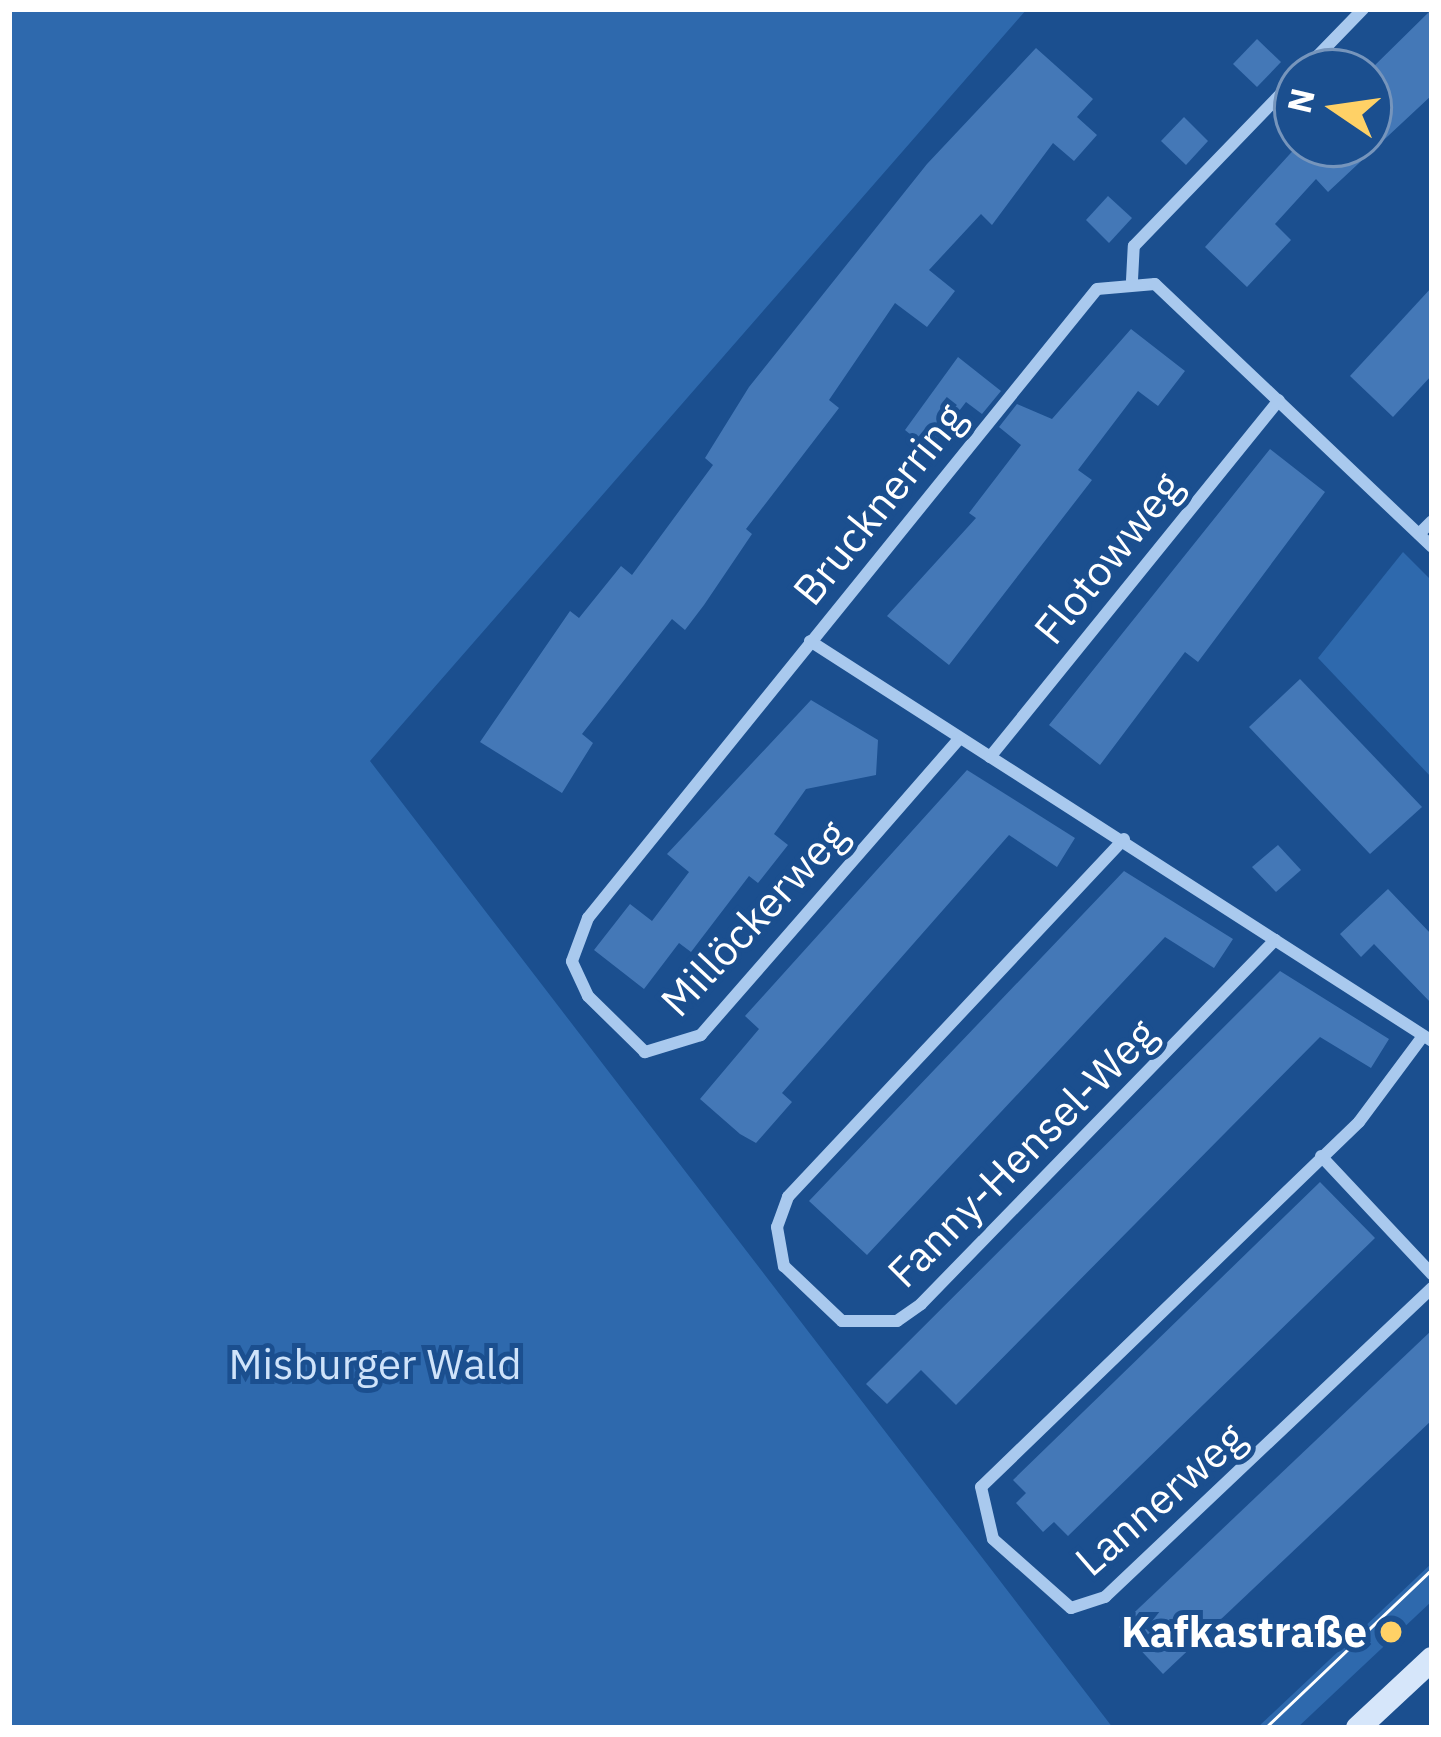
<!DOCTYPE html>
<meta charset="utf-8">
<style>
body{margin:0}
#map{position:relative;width:1441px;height:1737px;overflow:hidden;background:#1b4f8f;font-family:"IBM Plex Sans",sans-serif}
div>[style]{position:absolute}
.green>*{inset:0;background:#2e69ad}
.building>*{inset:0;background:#4478b7}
.street>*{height:12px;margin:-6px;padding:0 6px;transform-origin:6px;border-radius:6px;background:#a9c9ee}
.secondary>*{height:24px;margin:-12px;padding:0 12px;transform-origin:12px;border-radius:12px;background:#d6e6fa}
.tram>*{height:3px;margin:-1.5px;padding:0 1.5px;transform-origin:1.5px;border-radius:1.5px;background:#fff}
.dots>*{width:33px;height:33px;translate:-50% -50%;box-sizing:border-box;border:6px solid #1b4f8f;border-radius:50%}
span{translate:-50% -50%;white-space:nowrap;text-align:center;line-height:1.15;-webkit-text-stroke:10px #1b4f8f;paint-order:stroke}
.street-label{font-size:42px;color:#fff}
.park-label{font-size:42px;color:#cfe3fa}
.poi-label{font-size:42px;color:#fff;font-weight:700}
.right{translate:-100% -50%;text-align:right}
.frame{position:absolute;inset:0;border:12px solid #fff;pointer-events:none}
.north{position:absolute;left:1273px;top:48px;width:120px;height:120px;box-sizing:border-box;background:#1b4f8f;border:3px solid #7695bc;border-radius:50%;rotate:283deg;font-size:33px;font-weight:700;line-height:48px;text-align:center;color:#fff}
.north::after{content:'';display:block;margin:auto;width:42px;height:54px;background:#ffd166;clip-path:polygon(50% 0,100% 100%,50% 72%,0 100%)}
</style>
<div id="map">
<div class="green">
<i style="clip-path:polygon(9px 9px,1027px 9px,370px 761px,1113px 1728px,9px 1728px)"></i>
<i style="clip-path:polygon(1403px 552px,1432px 581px,1432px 778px,1318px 658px)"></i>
<i style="clip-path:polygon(1432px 1563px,1432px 1601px,1297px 1728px,1257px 1728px)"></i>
</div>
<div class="building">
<i style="clip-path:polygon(1432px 9px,1432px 95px,1328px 192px,1316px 179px,1275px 224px,1291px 240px,1247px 287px,1205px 247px,1299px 144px,1369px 144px,1369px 71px)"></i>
<i style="clip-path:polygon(1257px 39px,1281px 62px,1257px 87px,1233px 64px)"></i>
<i style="clip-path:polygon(1036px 48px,1093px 99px,1077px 117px,1097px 135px,1074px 161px,1053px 143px,992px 225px,981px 214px,929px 270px,955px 291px,927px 327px,895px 303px,829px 400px,839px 408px,746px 529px,752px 534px,704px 605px,685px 630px,672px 619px,582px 734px,593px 743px,562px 793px,480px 742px,570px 611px,579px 618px,621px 566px,632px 575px,713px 465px,705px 458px,749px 387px,927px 164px)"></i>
<i style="clip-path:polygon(1184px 117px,1208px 141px,1186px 165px,1161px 141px)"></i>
<i style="clip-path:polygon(1108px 196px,1132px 218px,1109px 243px,1086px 220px)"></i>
<i style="clip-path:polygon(1432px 287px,1432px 375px,1393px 417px,1350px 376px)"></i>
<i style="clip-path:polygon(1131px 329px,1185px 371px,1158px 406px,1138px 391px,1078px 470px,1092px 480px,949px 665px,887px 616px,976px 518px,969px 513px,1021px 445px,999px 427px,1017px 404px,1052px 419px)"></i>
<i style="clip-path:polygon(958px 357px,1001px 391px,982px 414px,966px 402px,929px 450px,905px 430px)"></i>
<i style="clip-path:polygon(1270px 449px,1325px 492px,1198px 662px,1185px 652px,1100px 765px,1049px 725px)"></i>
<i style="clip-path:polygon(1300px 679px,1422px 807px,1370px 854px,1249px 727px)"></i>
<i style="clip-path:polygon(811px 700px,878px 740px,876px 775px,806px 789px,774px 834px,788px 845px,758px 883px,749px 876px,691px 952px,679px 943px,644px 989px,594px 950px,630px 904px,652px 921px,689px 872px,667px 854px)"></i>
<i style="clip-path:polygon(967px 770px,1075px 838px,1057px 867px,1009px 835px,782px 1093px,792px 1102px,756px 1143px,740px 1134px,700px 1099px,759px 1029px,745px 1016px)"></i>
<i style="clip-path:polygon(1278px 845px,1301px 870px,1276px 892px,1252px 867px)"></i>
<i style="clip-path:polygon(1124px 871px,1233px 939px,1214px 968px,1165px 937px,867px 1255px,809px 1201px)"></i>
<i style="clip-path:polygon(1388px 889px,1432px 935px,1432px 1004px,1374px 944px,1361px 957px,1340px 934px)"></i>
<i style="clip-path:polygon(1280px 971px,1389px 1039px,1371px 1068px,1320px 1037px,956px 1405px,921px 1370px,887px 1404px,866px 1384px)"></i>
<i style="clip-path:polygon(1320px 1182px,1375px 1238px,1068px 1536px,1054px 1522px,1043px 1532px,1016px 1503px,1026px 1493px,1013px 1480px)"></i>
<i style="clip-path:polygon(1432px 1330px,1432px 1420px,1163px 1674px,1119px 1627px)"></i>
</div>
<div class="street">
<i style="left:1302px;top:72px;width:88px;rotate:-45.9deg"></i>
<i style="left:1132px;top:280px;width:34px;rotate:-87deg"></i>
<i style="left:1134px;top:246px;width:235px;rotate:-46deg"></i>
<i style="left:1419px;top:534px;width:18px;rotate:-45deg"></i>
<i style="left:810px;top:641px;width:740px;rotate:32.74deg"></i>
<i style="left:959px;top:739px;width:393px;rotate:131.1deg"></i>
<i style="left:701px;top:1035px;width:59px;rotate:163.1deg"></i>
<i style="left:645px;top:1052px;width:80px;rotate:-135.5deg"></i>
<i style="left:588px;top:996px;width:38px;rotate:-115deg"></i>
<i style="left:572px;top:961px;width:46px;rotate:-69.6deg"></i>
<i style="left:588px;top:918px;width:809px;rotate:-51.02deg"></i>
<i style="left:1097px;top:289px;width:58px;rotate:-4.9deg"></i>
<i style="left:1155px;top:284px;width:382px;rotate:43.5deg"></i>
<i style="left:990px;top:757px;width:459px;rotate:-51deg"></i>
<i style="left:1124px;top:839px;width:491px;rotate:133.2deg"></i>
<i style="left:788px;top:1197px;width:32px;rotate:110deg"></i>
<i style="left:777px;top:1227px;width:40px;rotate:80deg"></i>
<i style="left:784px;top:1266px;width:80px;rotate:43.5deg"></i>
<i style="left:842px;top:1321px;width:55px"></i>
<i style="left:897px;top:1321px;width:29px;rotate:-35deg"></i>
<i style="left:921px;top:1304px;width:508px;rotate:-45.8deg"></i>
<i style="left:1423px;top:1036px;width:107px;rotate:126.7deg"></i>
<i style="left:1359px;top:1122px;width:525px;rotate:136deg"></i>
<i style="left:981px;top:1487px;width:53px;rotate:77deg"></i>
<i style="left:993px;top:1539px;width:104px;rotate:41.5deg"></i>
<i style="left:1071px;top:1608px;width:36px;rotate:-18deg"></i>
<i style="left:1105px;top:1597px;width:450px;rotate:-43.4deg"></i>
<i style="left:1321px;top:1156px;width:162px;rotate:46.8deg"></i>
</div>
<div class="secondary">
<i style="left:1358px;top:1728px;width:101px;rotate:-43deg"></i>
</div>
<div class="tram">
<i style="left:1265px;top:1728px;width:231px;rotate:-43.6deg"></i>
</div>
<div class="dots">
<i style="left:1391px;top:1632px;background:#ffd166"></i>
</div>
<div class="street-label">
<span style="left:879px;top:504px;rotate:-51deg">Brucknerring</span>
<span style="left:1108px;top:558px;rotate:-51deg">Flotowweg</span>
<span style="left:754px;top:918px;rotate:-47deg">Millöckerweg</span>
<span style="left:1022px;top:1153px;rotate:-45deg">Fanny-Hensel-Weg</span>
<span style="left:1160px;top:1499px;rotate:-41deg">Lannerweg</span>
</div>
<div class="park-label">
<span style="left:375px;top:1364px">Misburger Wald</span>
</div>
<div class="poi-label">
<span class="right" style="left:1367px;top:1632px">Kafkastraße</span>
</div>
<div class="frame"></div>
<div class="north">N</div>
</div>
